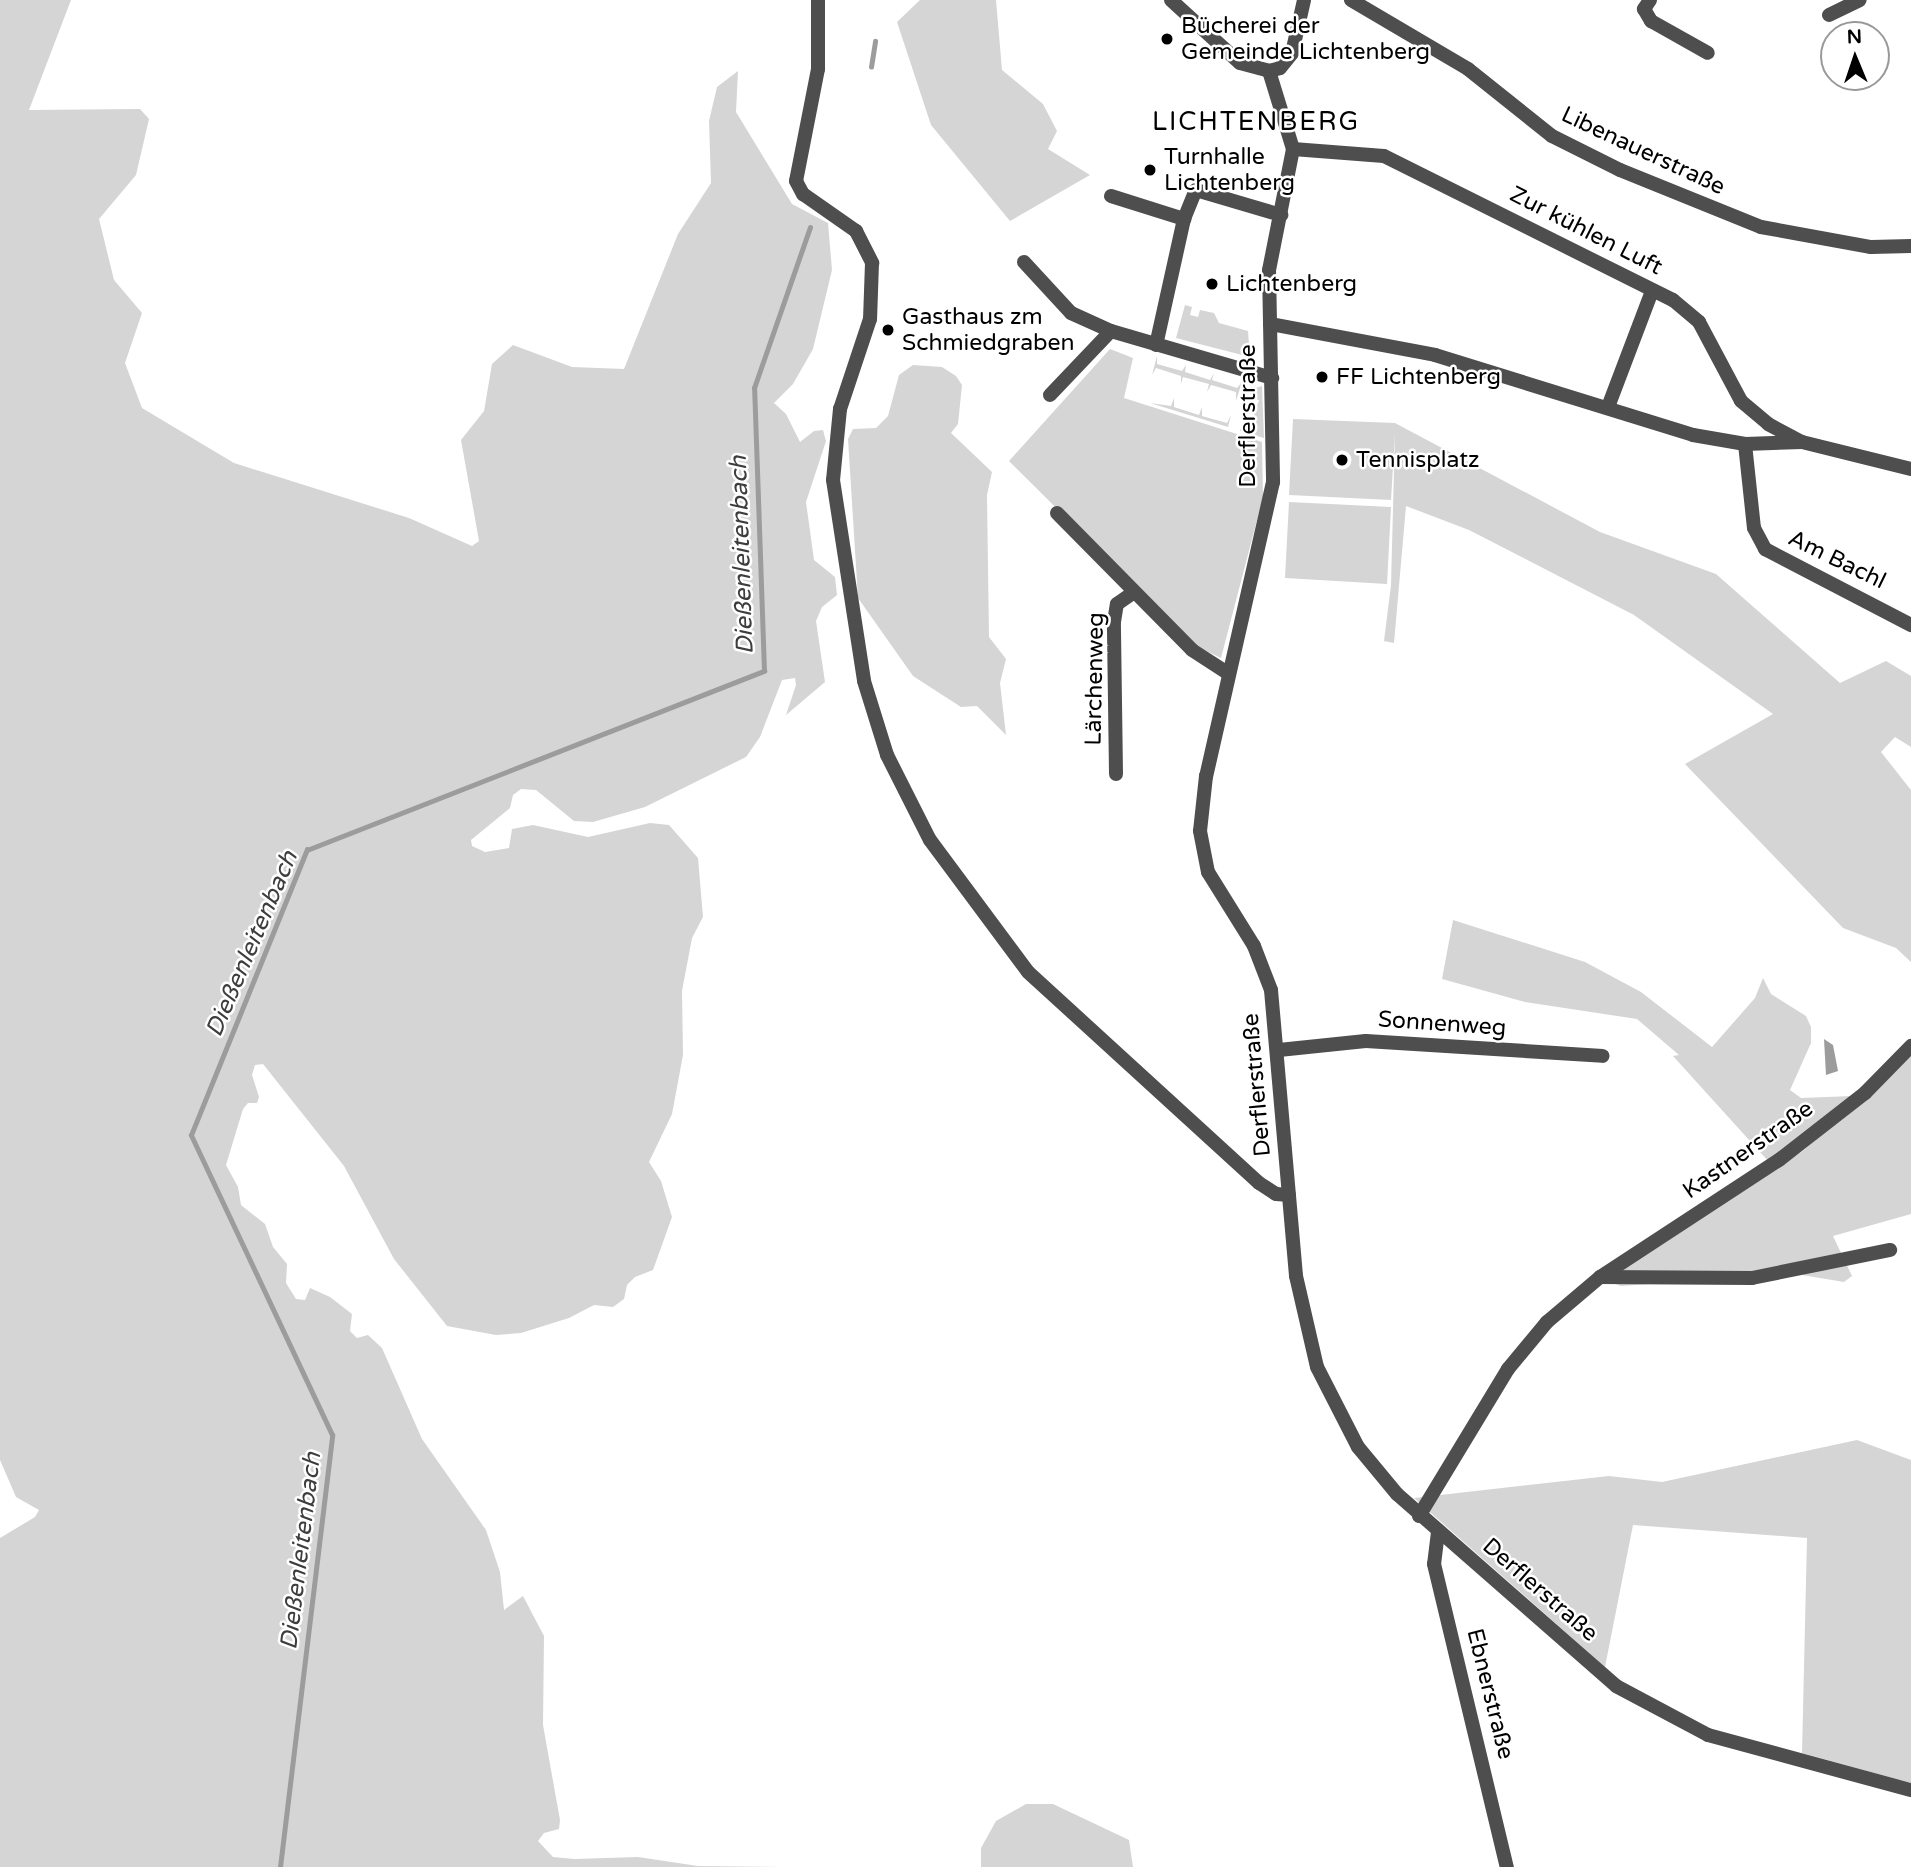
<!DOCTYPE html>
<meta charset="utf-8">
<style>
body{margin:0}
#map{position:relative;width:1911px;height:1867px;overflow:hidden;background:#fff;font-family:"Varela Round",sans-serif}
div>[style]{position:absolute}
.green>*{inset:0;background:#d5d5d5}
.water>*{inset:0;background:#9c9c9c}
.stream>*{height:4.5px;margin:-2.25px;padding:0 2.25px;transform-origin:2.25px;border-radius:2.25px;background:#9c9c9c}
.minor>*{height:14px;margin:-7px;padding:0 7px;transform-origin:7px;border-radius:7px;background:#4e4e4e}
.tertiary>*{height:14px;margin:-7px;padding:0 7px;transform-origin:7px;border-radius:7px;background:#4e4e4e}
.dots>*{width:19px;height:19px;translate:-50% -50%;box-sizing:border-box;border:4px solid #fff;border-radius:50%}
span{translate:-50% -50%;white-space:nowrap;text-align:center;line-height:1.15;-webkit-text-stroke:5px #fff;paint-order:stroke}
.poi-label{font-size:23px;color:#000}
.left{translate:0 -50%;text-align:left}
.street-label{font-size:23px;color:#000}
.water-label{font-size:24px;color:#3d3d3d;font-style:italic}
.quarter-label{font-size:26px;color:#000;letter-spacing:2px}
.north{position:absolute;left:1820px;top:21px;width:70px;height:70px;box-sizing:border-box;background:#fff;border:2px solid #999;border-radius:50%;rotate:358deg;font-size:19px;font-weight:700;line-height:28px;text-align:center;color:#000}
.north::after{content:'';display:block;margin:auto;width:24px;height:32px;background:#000;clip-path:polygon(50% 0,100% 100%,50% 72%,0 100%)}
</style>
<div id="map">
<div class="green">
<i style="clip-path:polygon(0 0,71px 0,29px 110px,140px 109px,149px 119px,136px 175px,99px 219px,114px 280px,142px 313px,125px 363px,142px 408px,234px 463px,409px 518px,472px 546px,479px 541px,461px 440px,484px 411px,492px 364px,513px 345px,572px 367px,624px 369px,678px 234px,711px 183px,709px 121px,717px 87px,738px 71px,736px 112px,792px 204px,828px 223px,832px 270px,813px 349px,793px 384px,774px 403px,786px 414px,800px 442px,814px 431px,823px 430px,826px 441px,806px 502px,814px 560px,835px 577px,837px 595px,822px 607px,816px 621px,825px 682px,786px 715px,796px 685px,795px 678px,782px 680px,760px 737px,746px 757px,645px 807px,593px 822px,574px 821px,536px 790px,521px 789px,513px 795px,510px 808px,471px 840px,472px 846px,485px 852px,509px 848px,512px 829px,533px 825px,588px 837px,650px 823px,669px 825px,698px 858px,703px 917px,692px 938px,682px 991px,683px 1055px,672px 1114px,649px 1162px,661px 1181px,672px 1217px,653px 1270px,635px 1277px,627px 1285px,624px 1299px,613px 1307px,594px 1305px,569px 1318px,521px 1333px,496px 1335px,447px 1326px,394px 1259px,344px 1166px,263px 1064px,255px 1065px,252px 1075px,259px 1097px,257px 1103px,248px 1103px,243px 1109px,226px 1165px,238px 1187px,241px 1205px,265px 1224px,273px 1247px,287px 1264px,286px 1283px,296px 1299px,305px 1300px,310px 1288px,330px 1297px,352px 1314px,350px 1331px,357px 1338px,368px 1335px,382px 1348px,422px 1439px,486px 1530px,500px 1572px,504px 1610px,523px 1596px,544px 1636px,543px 1725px,560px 1820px,559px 1829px,544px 1833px,538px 1841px,553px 1857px,574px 1859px,638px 1857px,698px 1866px,783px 1867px,0 1867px,0 1538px,35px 1517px,39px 1510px,16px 1497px,0 1460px)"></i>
<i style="clip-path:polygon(920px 0,996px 0,1002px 70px,1043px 104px,1057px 131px,1048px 149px,1090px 175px,1010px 221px,931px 125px,897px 22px)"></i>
<i style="clip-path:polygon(1185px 305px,1192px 307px,1190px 315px,1198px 317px,1200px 310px,1214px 313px,1219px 323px,1248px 331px,1250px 357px,1176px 338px)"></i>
<i style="clip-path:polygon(1110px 349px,1133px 358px,1124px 398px,1262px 442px,1263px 497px,1221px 658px,1194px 645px,1009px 461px)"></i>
<i style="clip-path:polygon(1157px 356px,1157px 364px,1182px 371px,1186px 365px,1185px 372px,1210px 380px,1214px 373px,1212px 380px,1237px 388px,1242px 382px,1236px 401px,1236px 392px,1211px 385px,1207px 392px,1209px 384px,1183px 377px,1181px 384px,1181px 376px,1156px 368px,1152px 375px)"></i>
<i style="clip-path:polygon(913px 365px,942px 367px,956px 376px,962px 385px,958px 424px,951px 433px,992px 472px,987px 495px,989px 637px,1006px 659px,1000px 683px,1006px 735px,977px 706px,961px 707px,913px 676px,858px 598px,848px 439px,853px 429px,876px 428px,888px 416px,899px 375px)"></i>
<i style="clip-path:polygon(1262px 386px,1264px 438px,1240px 431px,1241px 427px,1249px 430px,1259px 400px,1250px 397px,1252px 389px)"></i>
<i style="clip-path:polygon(1174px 398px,1174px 407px,1199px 415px,1202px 407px,1202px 416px,1227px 423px,1231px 415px,1228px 427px,1150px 403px,1171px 406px)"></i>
<i style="clip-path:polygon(1293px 419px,1395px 423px,1600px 532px,1716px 574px,1840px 683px,1886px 661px,1911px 676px,1911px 747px,1895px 737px,1881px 752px,1911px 790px,1911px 962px,1896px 948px,1843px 928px,1685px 764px,1773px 714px,1634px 615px,1469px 530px,1406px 506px,1394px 643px,1384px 641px,1391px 585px,1395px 433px,1391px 500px,1289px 495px)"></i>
<i style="clip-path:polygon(1289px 502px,1391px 507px,1387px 584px,1285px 578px)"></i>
<i style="clip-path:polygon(1453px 920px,1585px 962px,1641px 992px,1712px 1047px,1755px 998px,1763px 978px,1771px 994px,1806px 1016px,1811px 1027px,1811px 1043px,1790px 1090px,1801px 1098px,1852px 1096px,1769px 1162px,1673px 1056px,1679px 1055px,1637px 1019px,1525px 1002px,1442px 979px)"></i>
<i style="clip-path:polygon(1911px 1054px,1911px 1214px,1833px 1236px,1852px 1276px,1844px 1282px,1796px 1274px,1621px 1286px,1604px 1280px,1804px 1150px)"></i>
<i style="clip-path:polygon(1857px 1440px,1911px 1460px,1911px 1783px,1802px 1753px,1807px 1538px,1633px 1525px,1605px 1667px,1414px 1498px,1609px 1476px,1662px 1482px)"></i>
<i style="clip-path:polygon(1026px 1804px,1053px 1804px,1129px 1840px,1133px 1867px,981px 1867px,981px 1848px,996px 1821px)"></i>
</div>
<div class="water">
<i style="clip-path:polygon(1824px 1039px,1833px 1045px,1838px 1071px,1826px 1075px)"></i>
</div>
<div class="stream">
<i style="left:871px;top:67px;width:26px;rotate:-81deg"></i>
<i style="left:280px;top:1867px;width:435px;rotate:-83.1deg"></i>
<i style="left:332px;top:1435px;width:331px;rotate:-115.2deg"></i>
<i style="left:191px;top:1135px;width:308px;rotate:-67.9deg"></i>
<i style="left:307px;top:850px;width:491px;rotate:-21.4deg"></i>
<i style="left:764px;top:671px;width:283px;rotate:-92deg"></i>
<i style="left:754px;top:388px;width:170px;rotate:-70.8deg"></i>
</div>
<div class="minor">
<i style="left:818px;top:0;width:69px;rotate:90deg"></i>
<i style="left:818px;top:69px;width:114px;rotate:101.1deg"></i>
<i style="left:796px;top:181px;width:15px;rotate:62deg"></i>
<i style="left:803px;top:194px;width:65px;rotate:34.9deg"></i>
<i style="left:856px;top:231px;width:36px;rotate:63deg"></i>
<i style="left:872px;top:263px;width:56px;rotate:92deg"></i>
<i style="left:870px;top:319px;width:95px;rotate:108.4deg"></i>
<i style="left:840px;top:409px;width:71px;rotate:95.6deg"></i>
<i style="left:833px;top:480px;width:203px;rotate:81.2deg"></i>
<i style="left:864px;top:681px;width:77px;rotate:72.7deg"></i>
<i style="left:887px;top:755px;width:95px;rotate:63.2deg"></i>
<i style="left:930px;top:840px;width:164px;rotate:53.4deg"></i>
<i style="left:1028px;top:972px;width:313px;rotate:42.4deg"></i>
<i style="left:1259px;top:1183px;width:20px;rotate:33deg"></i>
<i style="left:1276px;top:1194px;width:13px;rotate:4deg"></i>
<i style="left:1351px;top:0;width:136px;rotate:30.5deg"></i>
<i style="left:1468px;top:69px;width:107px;rotate:38.6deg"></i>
<i style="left:1552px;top:136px;width:76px;rotate:26.6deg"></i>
<i style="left:1620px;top:170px;width:152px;rotate:22deg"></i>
<i style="left:1761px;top:227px;width:112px;rotate:10.3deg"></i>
<i style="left:1871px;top:247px;width:40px;rotate:-1.4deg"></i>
<i style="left:1650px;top:0;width:11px;rotate:124deg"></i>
<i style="left:1644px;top:9px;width:14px;rotate:60deg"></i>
<i style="left:1651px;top:21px;width:65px;rotate:29.3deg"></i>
<i style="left:1829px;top:15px;width:34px;rotate:-26deg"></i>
<i style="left:1293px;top:149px;width:91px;rotate:4.4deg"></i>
<i style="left:1384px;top:156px;width:323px;rotate:26.5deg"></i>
<i style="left:1673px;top:300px;width:34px;rotate:40deg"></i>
<i style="left:1699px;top:322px;width:89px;rotate:62deg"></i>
<i style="left:1741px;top:401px;width:35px;rotate:40deg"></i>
<i style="left:1768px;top:424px;width:38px;rotate:28deg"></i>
<i style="left:1111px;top:196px;width:77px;rotate:17.5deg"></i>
<i style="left:1184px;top:219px;width:129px;rotate:102.5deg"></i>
<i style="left:1184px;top:219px;width:31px;rotate:-68deg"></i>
<i style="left:1196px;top:190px;width:89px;rotate:16.4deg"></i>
<i style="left:1024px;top:262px;width:69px;rotate:47.3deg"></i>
<i style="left:1071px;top:313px;width:44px;rotate:24.2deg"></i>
<i style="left:1111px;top:331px;width:168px;rotate:16.3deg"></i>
<i style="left:1270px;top:324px;width:168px;rotate:10.6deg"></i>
<i style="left:1435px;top:355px;width:270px;rotate:17.2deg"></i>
<i style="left:1693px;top:435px;width:53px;rotate:9.8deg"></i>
<i style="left:1745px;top:444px;width:57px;rotate:-2deg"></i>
<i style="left:1802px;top:442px;width:112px;rotate:13.9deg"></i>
<i style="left:1050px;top:395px;width:88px;rotate:-46.4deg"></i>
<i style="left:1608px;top:407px;width:124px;rotate:-69.2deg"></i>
<i style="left:1745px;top:444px;width:84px;rotate:83.9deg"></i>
<i style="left:1754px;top:528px;width:24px;rotate:62deg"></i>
<i style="left:1765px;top:549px;width:165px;rotate:27.5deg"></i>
<i style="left:1057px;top:513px;width:192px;rotate:45.4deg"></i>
<i style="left:1192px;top:650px;width:44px;rotate:33deg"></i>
<i style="left:1116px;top:774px;width:152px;rotate:-90.8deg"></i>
<i style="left:1114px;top:622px;width:18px;rotate:-81deg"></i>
<i style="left:1117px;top:604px;width:21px;rotate:-35deg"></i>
<i style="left:1279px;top:1050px;width:87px;rotate:-5.9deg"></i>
<i style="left:1366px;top:1041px;width:237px;rotate:3.6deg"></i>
<i style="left:1600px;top:1277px;width:152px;rotate:0.4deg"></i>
<i style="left:1752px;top:1278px;width:141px;rotate:-11.5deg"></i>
<i style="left:1419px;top:1516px;width:172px;rotate:-58.8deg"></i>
<i style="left:1508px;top:1369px;width:61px;rotate:-50.3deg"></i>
<i style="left:1547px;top:1322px;width:70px;rotate:-40.3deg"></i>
<i style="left:1600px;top:1277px;width:214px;rotate:-33.2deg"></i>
<i style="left:1779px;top:1160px;width:109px;rotate:-37.9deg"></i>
<i style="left:1865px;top:1093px;width:66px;rotate:-45.6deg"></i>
<i style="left:1438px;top:1532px;width:32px;rotate:97deg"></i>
<i style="left:1434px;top:1564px;width:312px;rotate:76.5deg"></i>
</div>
<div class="tertiary">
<i style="left:1171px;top:0;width:93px;rotate:42.4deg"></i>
<i style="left:1240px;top:63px;width:30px;rotate:15deg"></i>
<i style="left:1269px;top:71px;width:11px;rotate:-15deg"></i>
<i style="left:1280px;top:68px;width:19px;rotate:-51deg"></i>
<i style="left:1292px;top:53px;width:54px;rotate:-77.2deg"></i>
<i style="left:1269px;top:71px;width:82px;rotate:72.9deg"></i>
<i style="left:1293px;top:149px;width:123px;rotate:101.2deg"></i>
<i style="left:1269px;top:270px;width:212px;rotate:88.9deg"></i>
<i style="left:1273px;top:482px;width:302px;rotate:102.8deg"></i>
<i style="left:1206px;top:776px;width:55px;rotate:96.2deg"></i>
<i style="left:1200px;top:831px;width:42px;rotate:79deg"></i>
<i style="left:1208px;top:872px;width:87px;rotate:58.1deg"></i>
<i style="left:1254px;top:946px;width:47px;rotate:68.9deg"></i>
<i style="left:1271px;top:990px;width:287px;rotate:85deg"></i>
<i style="left:1296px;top:1276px;width:93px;rotate:77deg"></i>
<i style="left:1317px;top:1367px;width:90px;rotate:62.9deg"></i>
<i style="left:1358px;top:1447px;width:61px;rotate:50.3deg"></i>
<i style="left:1397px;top:1494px;width:291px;rotate:41.2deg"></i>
<i style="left:1616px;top:1686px;width:104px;rotate:28deg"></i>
<i style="left:1708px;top:1735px;width:210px;rotate:15.2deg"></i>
</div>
<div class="dots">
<i style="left:1167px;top:39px;background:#000"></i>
<i style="left:1150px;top:170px;background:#000"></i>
<i style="left:1212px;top:284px;background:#000"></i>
<i style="left:888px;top:330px;background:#000"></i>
<i style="left:1322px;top:377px;background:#000"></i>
<i style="left:1342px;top:460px;background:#000"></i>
</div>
<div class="poi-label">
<span class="left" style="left:1181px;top:39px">Bücherei der<br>Gemeinde Lichtenberg</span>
<span class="left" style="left:1164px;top:170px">Turnhalle<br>Lichtenberg</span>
<span class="left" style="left:1226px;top:284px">Lichtenberg</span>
<span class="left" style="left:902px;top:330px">Gasthaus zm<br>Schmiedgraben</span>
<span class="left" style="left:1336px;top:377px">FF Lichtenberg</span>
<span class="left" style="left:1356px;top:460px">Tennisplatz</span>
</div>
<div class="street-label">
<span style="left:1643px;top:151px;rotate:25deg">Libenauerstraße</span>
<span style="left:1586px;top:231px;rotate:27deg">Zur kühlen Luft</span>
<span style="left:1248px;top:416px;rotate:-90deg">Derflerstraße</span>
<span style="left:1837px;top:560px;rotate:26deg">Am Bachl</span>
<span style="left:1095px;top:679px;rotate:-89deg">Lärchenweg</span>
<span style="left:1442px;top:1024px;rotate:4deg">Sonnenweg</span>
<span style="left:1257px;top:1085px;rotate:-95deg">Derflerstraße</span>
<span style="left:1748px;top:1150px;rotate:-35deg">Kastnerstraße</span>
<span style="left:1540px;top:1590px;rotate:41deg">Derflerstraße</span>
<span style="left:1490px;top:1694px;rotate:76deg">Ebnerstraße</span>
</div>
<div class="water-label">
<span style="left:742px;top:555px;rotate:-92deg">Dießenleitenbach</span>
<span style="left:252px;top:944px;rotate:-67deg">Dießenleitenbach</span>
<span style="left:301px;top:1551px;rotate:-83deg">Dießenleitenbach</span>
</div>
<div class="quarter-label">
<span style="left:1256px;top:122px">LICHTENBERG</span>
</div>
<div class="north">N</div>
</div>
